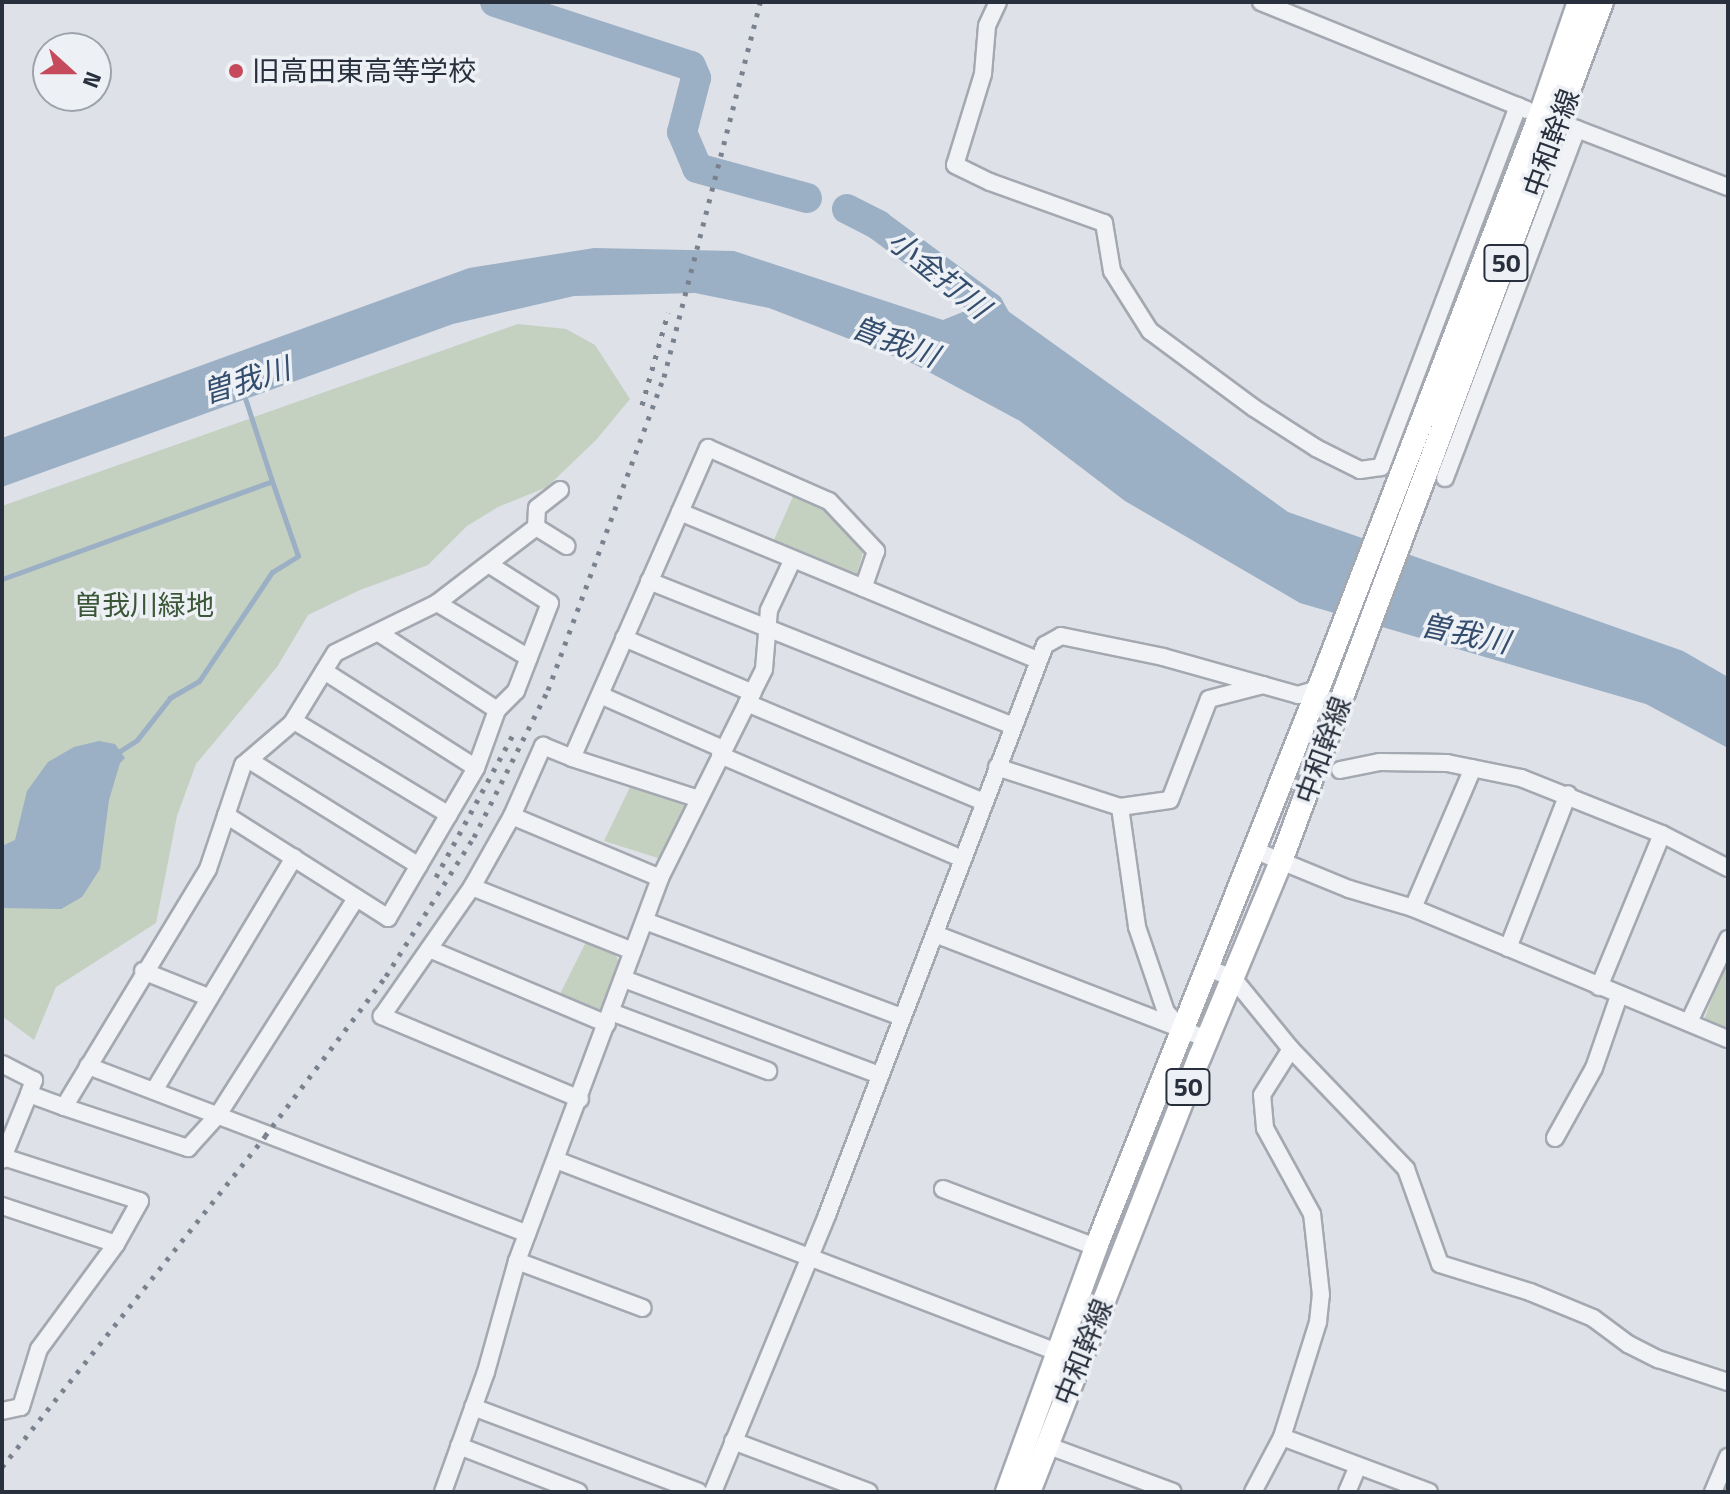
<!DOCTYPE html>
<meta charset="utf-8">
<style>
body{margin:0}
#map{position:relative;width:1730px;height:1494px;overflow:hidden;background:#dee1e7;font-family:"Titillium Web","Noto Sans JP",sans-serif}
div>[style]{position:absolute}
.green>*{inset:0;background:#c4d0c0}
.water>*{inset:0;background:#9bafc5}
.stream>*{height:5px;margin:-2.5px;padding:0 2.5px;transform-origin:2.5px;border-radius:2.5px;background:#9bafc5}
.river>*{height:30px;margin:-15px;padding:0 15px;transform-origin:15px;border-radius:15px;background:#9bafc5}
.roads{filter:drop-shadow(2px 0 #a4a8b1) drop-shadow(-2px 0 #a4a8b1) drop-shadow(0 2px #a4a8b1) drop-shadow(0 -2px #a4a8b1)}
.minor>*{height:16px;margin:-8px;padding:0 8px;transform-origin:8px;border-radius:8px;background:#f1f2f5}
.major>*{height:22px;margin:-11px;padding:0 11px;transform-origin:11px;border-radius:11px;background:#fff}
.rail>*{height:5px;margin-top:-2.5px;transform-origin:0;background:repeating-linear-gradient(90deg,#79818f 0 4px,transparent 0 12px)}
.dots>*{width:22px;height:22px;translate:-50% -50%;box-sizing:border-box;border:4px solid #edf0f5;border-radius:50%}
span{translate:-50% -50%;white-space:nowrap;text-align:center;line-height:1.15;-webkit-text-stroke:7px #edf0f5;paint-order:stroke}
.shield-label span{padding:2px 6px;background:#edf0f5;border:2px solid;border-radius:6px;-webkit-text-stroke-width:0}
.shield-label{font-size:26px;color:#28303d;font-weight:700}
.poi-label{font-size:28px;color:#28303d}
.left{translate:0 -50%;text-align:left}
.street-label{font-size:28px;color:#28303d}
.park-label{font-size:28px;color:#3c5737}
.water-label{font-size:30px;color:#354e6e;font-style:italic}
.frame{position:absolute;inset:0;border:4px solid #28303d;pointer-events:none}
.north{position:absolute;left:32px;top:32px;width:80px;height:80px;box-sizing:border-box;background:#edf0f5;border:2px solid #9ea3ab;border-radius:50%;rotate:111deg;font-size:22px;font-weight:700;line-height:32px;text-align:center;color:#28303d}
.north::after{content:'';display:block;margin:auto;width:28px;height:36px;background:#c54a5b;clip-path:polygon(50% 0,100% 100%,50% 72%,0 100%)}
</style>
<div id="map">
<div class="green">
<i style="clip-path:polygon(518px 324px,566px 329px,595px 345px,630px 399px,596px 440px,547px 487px,498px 507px,467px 526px,428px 565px,360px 590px,308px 615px,277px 667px,196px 764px,177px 816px,156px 923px,56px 987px,34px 1040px,2px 1016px,2px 506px)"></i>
<i style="clip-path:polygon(795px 492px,830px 511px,863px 552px,857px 574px,774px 540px)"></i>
<i style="clip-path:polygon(631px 785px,688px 803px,661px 859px,604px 841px)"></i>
<i style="clip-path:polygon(586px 942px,614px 951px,620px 965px,601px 1014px,559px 996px)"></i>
<i style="clip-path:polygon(1726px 962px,1728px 963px,1728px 1036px,1702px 1025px)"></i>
</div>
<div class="water">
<i style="clip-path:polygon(594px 248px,734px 251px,943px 320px,965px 311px,976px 288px,1288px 512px,1683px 651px,1728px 677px,1728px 748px,1646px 704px,1300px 603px,1125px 501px,1020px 421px,914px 364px,769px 308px,695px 293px,574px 296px,453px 324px,2px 487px,2px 438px,469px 268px)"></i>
<i style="clip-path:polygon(99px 741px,115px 744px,125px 758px,120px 763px,109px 800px,100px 869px,82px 897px,61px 909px,2px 908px,2px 846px,15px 840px,27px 791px,48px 762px,74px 747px)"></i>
</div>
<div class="stream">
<i style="left:244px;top:395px;width:90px;rotate:72deg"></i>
<i style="left:2px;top:579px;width:287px;rotate:-19.9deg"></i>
<i style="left:272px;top:481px;width:79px;rotate:70.9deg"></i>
<i style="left:298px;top:556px;width:31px;rotate:148deg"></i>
<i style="left:272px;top:572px;width:131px;rotate:123.8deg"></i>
<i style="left:199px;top:681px;width:34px;rotate:150deg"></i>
<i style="left:170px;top:698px;width:53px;rotate:128.2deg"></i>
<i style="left:137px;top:740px;width:20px;rotate:147deg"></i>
</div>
<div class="river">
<i style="left:495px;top:2px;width:206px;rotate:18.1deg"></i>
<i style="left:691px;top:66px;width:13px;rotate:67deg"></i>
<i style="left:696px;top:78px;width:56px;rotate:104.5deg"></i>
<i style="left:682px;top:132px;width:39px;rotate:67deg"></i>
<i style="left:697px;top:168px;width:114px;rotate:15.3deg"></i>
<i style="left:847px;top:209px;width:35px;rotate:27deg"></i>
<i style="left:878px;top:225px;width:138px;rotate:36.5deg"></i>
<i style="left:989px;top:307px;width:21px;rotate:61deg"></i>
</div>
<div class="roads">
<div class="minor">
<i style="left:998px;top:2px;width:26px;rotate:115deg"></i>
<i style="left:987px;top:26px;width:48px;rotate:94.8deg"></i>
<i style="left:983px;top:74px;width:95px;rotate:107.1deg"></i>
<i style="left:955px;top:165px;width:39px;rotate:26deg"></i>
<i style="left:990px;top:182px;width:121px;rotate:19.8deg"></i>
<i style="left:1104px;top:223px;width:49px;rotate:80.5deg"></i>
<i style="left:1112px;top:271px;width:71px;rotate:57.7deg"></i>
<i style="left:1150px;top:331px;width:129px;rotate:36.5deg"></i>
<i style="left:1254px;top:408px;width:74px;rotate:32.8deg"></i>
<i style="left:1316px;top:448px;width:49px;rotate:26.6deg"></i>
<i style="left:1360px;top:470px;width:21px;rotate:-8deg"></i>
<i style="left:1381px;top:467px;width:386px;rotate:-69.2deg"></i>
<i style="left:1261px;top:2px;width:287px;rotate:22.1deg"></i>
<i style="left:1548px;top:118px;width:193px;rotate:21deg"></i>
<i style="left:1445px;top:478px;width:373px;rotate:-69.3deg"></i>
<i style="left:560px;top:490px;width:29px;rotate:142deg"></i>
<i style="left:537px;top:508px;width:19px;rotate:93deg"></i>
<i style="left:536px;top:527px;width:36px;rotate:32deg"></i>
<i style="left:680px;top:512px;width:70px;rotate:-66.4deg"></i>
<i style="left:708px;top:448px;width:132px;rotate:23.7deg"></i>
<i style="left:829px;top:501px;width:69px;rotate:46.8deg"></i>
<i style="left:876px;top:551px;width:39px;rotate:109deg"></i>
<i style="left:649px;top:581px;width:390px;rotate:21.7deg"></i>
<i style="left:437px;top:603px;width:107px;rotate:30.9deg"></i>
<i style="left:379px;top:633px;width:141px;rotate:33.1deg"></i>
<i style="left:624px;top:638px;width:140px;rotate:23.1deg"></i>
<i style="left:324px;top:671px;width:180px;rotate:32.5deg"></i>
<i style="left:600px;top:695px;width:134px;rotate:23.7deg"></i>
<i style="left:747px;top:703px;width:257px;rotate:22.7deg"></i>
<i style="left:294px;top:721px;width:181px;rotate:31.2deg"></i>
<i style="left:720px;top:755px;width:264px;rotate:23.2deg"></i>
<i style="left:249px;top:760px;width:200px;rotate:31.9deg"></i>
<i style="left:997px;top:767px;width:129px;rotate:18deg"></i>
<i style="left:1120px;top:807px;width:121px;rotate:81.9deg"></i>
<i style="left:1137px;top:927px;width:90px;rotate:71.2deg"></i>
<i style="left:1166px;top:1012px;width:23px;rotate:47deg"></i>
<i style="left:1340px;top:770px;width:41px;rotate:-11.3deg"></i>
<i style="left:1380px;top:762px;width:67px;rotate:0.9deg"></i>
<i style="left:1447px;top:763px;width:76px;rotate:11.5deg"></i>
<i style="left:1521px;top:778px;width:152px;rotate:21.7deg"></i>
<i style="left:1662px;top:834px;width:74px;rotate:27.3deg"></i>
<i style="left:699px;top:799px;width:133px;rotate:-162.1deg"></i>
<i style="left:572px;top:758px;width:269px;rotate:-66.3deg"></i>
<i style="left:680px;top:512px;width:386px;rotate:22.5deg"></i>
<i style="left:1120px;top:807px;width:50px;rotate:-8deg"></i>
<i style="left:1170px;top:800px;width:108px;rotate:-68.9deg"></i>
<i style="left:1209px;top:699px;width:56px;rotate:-14.5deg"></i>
<i style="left:226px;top:815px;width:192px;rotate:32.4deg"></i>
<i style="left:388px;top:918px;width:174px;rotate:-59.6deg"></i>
<i style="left:476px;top:768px;width:62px;rotate:-70.1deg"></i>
<i style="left:497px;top:710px;width:27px;rotate:-45deg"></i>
<i style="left:516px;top:691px;width:94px;rotate:-68.9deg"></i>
<i style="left:550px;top:603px;width:71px;rotate:-147.7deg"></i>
<i style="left:512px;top:816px;width:160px;rotate:22.7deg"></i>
<i style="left:1254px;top:850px;width:103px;rotate:22.3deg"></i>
<i style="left:1349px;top:889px;width:67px;rotate:16.5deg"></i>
<i style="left:1413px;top:908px;width:341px;rotate:22.6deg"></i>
<i style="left:472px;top:887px;width:81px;rotate:-60.6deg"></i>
<i style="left:512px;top:816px;width:77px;rotate:-66.1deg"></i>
<i style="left:543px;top:746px;width:31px;rotate:22deg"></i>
<i style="left:1413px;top:908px;width:152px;rotate:-66.8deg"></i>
<i style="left:645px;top:921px;width:274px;rotate:20.5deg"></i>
<i style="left:935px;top:934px;width:292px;rotate:21.1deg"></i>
<i style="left:1508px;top:948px;width:165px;rotate:-68.7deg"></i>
<i style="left:429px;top:949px;width:193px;rotate:22.8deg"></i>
<i style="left:1207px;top:968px;width:28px;rotate:21deg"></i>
<i style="left:1233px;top:978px;width:92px;rotate:50.8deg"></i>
<i style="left:1291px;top:1049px;width:166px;rotate:46.2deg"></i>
<i style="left:1406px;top:1169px;width:101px;rotate:70.3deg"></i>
<i style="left:1440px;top:1264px;width:94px;rotate:17.3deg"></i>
<i style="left:1530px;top:1292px;width:68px;rotate:22.4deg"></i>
<i style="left:1593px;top:1318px;width:44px;rotate:36.6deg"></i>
<i style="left:1628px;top:1344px;width:34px;rotate:27deg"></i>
<i style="left:1658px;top:1359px;width:74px;rotate:18.2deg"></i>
<i style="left:143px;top:971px;width:70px;rotate:21.8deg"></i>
<i style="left:624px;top:979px;width:272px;rotate:20.6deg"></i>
<i style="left:1599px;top:987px;width:165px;rotate:-67.6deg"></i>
<i style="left:611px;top:1012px;width:168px;rotate:20.6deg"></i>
<i style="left:1689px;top:1022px;width:92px;rotate:-64.8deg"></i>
<i style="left:2px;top:1064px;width:36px;rotate:27deg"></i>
<i style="left:34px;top:1080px;width:15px;rotate:110deg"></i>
<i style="left:88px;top:1066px;width:470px;rotate:20.9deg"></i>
<i style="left:155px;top:1089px;width:270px;rotate:-59deg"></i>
<i style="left:580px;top:1099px;width:215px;rotate:-157.3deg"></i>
<i style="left:382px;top:1016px;width:157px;rotate:-55.1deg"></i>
<i style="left:472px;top:887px;width:173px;rotate:21.7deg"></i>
<i style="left:64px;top:1107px;width:131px;rotate:18.3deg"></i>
<i style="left:188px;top:1148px;width:45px;rotate:-47.7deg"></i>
<i style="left:218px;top:1115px;width:257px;rotate:-57.5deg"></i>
<i style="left:1555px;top:1138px;width:80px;rotate:-60.9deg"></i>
<i style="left:1594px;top:1068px;width:76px;rotate:-70.9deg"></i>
<i style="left:2px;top:1160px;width:71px;rotate:-67.8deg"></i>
<i style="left:29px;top:1094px;width:37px;rotate:20deg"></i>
<i style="left:64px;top:1107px;width:278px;rotate:-58.8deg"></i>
<i style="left:208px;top:869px;width:110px;rotate:-71.4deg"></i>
<i style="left:243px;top:765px;width:65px;rotate:-40.6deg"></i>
<i style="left:292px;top:723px;width:82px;rotate:-58.4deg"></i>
<i style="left:335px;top:653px;width:114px;rotate:-26.1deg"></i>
<i style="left:437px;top:603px;width:125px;rotate:-37.5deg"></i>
<i style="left:556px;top:1160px;width:537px;rotate:20.97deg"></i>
<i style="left:943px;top:1189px;width:164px;rotate:20.8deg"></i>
<i style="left:2px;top:1206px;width:120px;rotate:18.4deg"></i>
<i style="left:517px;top:1261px;width:134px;rotate:20.5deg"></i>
<i style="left:473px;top:1407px;width:241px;rotate:20.6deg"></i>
<i style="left:2px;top:1411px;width:19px;rotate:-12deg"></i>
<i style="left:21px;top:1407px;width:61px;rotate:-72.8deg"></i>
<i style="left:39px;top:1349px;width:130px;rotate:-53.7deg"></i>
<i style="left:116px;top:1244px;width:49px;rotate:-60.8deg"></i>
<i style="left:140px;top:1201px;width:144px;rotate:-162.2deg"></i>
<i style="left:1282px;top:1437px;width:157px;rotate:20.5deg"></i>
<i style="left:733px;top:1441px;width:145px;rotate:20.6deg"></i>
<i style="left:1046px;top:1445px;width:135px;rotate:20.3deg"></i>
<i style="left:459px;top:1446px;width:128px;rotate:21.1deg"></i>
<i style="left:443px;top:1492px;width:127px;rotate:-70.3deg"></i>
<i style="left:486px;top:1372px;width:115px;rotate:-74.4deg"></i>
<i style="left:517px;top:1261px;width:409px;rotate:-69.5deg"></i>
<i style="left:660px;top:878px;width:233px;rotate:-63.5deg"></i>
<i style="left:764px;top:669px;width:59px;rotate:-85.2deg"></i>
<i style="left:769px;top:610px;width:56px;rotate:-64.8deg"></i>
<i style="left:713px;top:1492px;width:300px;rotate:-67.6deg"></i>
<i style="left:827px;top:1215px;width:610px;rotate:-69.07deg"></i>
<i style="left:1045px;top:645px;width:18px;rotate:-29deg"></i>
<i style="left:1061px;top:636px;width:104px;rotate:11.6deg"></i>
<i style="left:1163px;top:657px;width:140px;rotate:15.7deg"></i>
<i style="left:1298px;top:695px;width:21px;rotate:-17deg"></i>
<i style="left:1253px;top:1492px;width:62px;rotate:-62.2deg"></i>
<i style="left:1282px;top:1437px;width:121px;rotate:-72.6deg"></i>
<i style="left:1318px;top:1322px;width:27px;rotate:-84deg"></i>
<i style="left:1321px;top:1295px;width:81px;rotate:-96.3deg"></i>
<i style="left:1312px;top:1214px;width:98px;rotate:-118.7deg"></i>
<i style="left:1265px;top:1128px;width:33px;rotate:-95deg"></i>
<i style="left:1262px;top:1095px;width:54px;rotate:-57.8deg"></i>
<i style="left:1347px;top:1492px;width:28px;rotate:-67deg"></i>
<i style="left:1713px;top:1492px;width:38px;rotate:-67deg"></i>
</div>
<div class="major">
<i style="left:1007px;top:1492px;width:261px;rotate:-70deg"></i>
<i style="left:1096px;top:1247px;width:608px;rotate:-68.29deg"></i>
<i style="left:1321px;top:682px;width:608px;rotate:-68.88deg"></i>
<i style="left:1540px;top:115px;width:120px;rotate:-71deg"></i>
<i style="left:1029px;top:1492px;width:468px;rotate:-68.6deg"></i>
<i style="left:1200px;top:1056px;width:211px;rotate:-67.4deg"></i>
<i style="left:1281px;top:861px;width:917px;rotate:-69.51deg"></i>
</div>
</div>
<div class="rail">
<i style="left:642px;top:405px;width:96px;rotate:-74.2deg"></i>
<i style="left:436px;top:877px;width:168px;rotate:-61.6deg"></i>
<i style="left:2px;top:1467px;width:423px;rotate:-51.5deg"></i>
<i style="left:265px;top:1136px;width:201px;rotate:-52.9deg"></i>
<i style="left:386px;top:976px;width:165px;rotate:-57.7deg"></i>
<i style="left:474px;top:837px;width:165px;rotate:-63.3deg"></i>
<i style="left:548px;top:690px;width:334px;rotate:-69.7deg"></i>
<i style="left:664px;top:377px;width:387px;rotate:-75.6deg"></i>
</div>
<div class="dots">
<i style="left:236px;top:71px;background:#c54a5b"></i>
</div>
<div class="shield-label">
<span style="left:1506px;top:263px">50</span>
<span style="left:1188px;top:1087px">50</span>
</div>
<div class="poi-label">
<span class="left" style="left:252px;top:71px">旧高田東高等学校</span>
</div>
<div class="street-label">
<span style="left:1551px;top:143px;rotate:-70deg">中和幹線</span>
<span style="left:1323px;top:750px;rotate:-70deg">中和幹線</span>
<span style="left:1083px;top:1352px;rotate:-68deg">中和幹線</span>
</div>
<div class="park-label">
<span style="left:144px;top:605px">曽我川緑地</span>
</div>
<div class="water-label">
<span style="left:939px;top:274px;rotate:39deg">小金打川</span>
<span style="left:895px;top:341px;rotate:21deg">曽我川</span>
<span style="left:246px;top:380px;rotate:-17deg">曽我川</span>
<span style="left:1465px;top:633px;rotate:12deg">曽我川</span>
</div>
<div class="frame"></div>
<div class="north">N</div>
</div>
